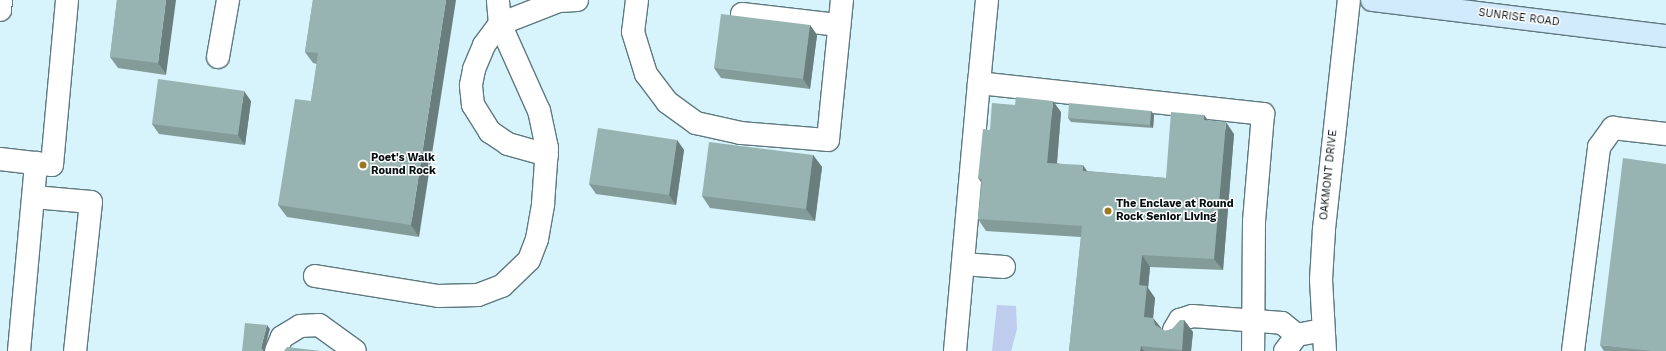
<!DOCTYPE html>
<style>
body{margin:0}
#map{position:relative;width:1666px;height:351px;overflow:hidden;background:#d7f3fb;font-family:"Work Sans",sans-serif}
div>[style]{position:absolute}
.water>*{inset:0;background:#beccee}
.roads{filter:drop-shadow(1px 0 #5f797f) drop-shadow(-1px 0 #5f797f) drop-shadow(0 1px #5f797f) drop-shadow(0 -1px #5f797f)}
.minor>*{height:22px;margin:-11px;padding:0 11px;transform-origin:11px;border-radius:11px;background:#fff}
.major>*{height:22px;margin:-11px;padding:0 11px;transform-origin:11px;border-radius:11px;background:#d1eafc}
.wall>*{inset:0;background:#839b99}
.shaded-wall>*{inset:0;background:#6a7e7d}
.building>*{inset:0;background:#98b4b2}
.dots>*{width:11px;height:11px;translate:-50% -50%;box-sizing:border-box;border:2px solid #fff;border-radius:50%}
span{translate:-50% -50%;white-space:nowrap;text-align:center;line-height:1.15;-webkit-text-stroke:3px #fff;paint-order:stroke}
.street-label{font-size:11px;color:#050e11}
.poi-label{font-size:11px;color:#050e11;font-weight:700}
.left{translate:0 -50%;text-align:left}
</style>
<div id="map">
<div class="water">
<i style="clip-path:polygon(997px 305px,1016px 306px,1017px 329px,1011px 351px,992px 351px)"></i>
</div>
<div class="roads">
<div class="minor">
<i style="left:637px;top:0;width:32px;rotate:97deg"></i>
<i style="left:633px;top:32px;width:44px;rotate:72.8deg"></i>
<i style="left:646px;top:74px;width:35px;rotate:53deg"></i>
<i style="left:667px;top:102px;width:36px;rotate:36deg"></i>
<i style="left:696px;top:123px;width:46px;rotate:12.5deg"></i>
<i style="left:741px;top:133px;width:87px;rotate:4.6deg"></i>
<i style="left:828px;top:140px;width:141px;rotate:-84.3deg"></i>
<i style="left:987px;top:0;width:83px;rotate:95.5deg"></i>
<i style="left:979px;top:83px;width:286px;rotate:6.2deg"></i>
<i style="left:1263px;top:114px;width:107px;rotate:94.8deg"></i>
<i style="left:1254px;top:221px;width:130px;rotate:90.4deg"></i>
<i style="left:0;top:10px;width:10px;rotate:-84deg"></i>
<i style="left:742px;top:14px;width:98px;rotate:6.5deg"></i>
<i style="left:218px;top:57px;width:58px;rotate:-80deg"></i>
<i style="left:547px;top:155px;width:41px;rotate:-164.2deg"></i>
<i style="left:508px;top:144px;width:22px;rotate:-146deg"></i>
<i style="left:490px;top:132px;width:32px;rotate:-122deg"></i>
<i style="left:473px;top:105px;width:20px;rotate:-96deg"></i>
<i style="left:471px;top:85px;width:16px;rotate:-79deg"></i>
<i style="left:474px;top:69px;width:26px;rotate:-67deg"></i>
<i style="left:484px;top:45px;width:26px;rotate:-53deg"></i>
<i style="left:500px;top:24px;width:63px;rotate:-21.3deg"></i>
<i style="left:559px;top:1px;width:18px;rotate:-3deg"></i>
<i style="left:0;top:159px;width:52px;rotate:6.6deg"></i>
<i style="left:52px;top:165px;width:166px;rotate:-84.8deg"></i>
<i style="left:34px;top:197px;width:57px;rotate:5deg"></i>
<i style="left:91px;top:202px;width:150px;rotate:96.1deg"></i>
<i style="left:963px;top:264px;width:41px;rotate:4.2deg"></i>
<i style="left:315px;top:276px;width:125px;rotate:9.2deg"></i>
<i style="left:438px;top:296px;width:40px;rotate:-1.4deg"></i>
<i style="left:478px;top:295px;width:26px;rotate:-21deg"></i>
<i style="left:502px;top:286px;width:37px;rotate:-44deg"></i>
<i style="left:529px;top:260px;width:22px;rotate:-69deg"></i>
<i style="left:537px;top:239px;width:36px;rotate:-80deg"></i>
<i style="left:543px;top:204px;width:56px;rotate:-85.9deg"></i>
<i style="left:547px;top:148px;width:38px;rotate:-102deg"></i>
<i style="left:539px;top:111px;width:95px;rotate:-114.1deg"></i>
<i style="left:500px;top:24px;width:24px;rotate:-95deg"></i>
<i style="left:1174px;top:330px;width:12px;rotate:-59deg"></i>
<i style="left:1180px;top:320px;width:13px;rotate:-18deg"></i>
<i style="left:1192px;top:316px;width:90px;rotate:4.4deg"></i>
<i style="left:1282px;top:323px;width:19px;rotate:39deg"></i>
<i style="left:19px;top:351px;width:189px;rotate:-84.8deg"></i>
<i style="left:276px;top:351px;width:15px;rotate:-67deg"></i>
<i style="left:282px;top:337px;width:21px;rotate:-31deg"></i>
<i style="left:300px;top:326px;width:19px;rotate:-3deg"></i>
<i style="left:319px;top:325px;width:44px;rotate:35.8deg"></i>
<i style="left:955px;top:351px;width:269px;rotate:-84.9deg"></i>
<i style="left:1285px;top:351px;width:20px;rotate:-53deg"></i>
<i style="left:1297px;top:335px;width:15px;rotate:-11deg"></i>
<i style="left:1325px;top:351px;width:71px;rotate:-93.2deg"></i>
<i style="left:1321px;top:280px;width:51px;rotate:-86.6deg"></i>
<i style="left:1324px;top:229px;width:230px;rotate:-83.8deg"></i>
<i style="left:1573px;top:351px;width:206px;rotate:-82.7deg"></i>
<i style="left:1599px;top:147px;width:24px;rotate:-54deg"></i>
<i style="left:1613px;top:128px;width:53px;rotate:6.5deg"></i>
</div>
<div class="major">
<i style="left:1372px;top:0;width:296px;rotate:7deg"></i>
</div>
</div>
<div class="wall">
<i style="clip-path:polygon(117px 0,166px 75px,118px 68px,110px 57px)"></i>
<i style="clip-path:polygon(313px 0,419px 237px,287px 217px,278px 205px,311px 101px,317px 64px,313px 63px,305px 52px)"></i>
<i style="clip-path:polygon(810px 25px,817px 35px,810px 89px,721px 78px,714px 68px)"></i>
<i style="clip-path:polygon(251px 101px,245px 145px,159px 134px,152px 124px)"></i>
<i style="clip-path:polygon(1151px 111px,1154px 115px,1153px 128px,1071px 122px,1068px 118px)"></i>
<i style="clip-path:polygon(1061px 112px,1057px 163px,1087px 171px,1166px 178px,1204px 115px,1208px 120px,1234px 134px,1223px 270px,1150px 267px,1148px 288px,1155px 298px,1153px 318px,1161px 328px,1165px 331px,1172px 329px,1184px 320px,1193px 332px,1191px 351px,1069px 351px,1081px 237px,986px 231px,978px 219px,982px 184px,978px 178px,990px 130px)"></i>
<i style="clip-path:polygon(677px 140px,684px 150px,676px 205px,596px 194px,589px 184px)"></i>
<i style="clip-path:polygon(813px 155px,822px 167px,815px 221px,710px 208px,702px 196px)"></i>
<i style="clip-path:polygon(1600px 345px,1666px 351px,1604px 351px)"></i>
</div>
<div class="shaded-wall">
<i style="clip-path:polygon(166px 0,176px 0,166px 75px,158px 63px)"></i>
<i style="clip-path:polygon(446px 0,456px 0,419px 237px,411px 225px)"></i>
<i style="clip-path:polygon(810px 25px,817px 35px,810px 89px,803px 79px)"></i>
<i style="clip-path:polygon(244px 91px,251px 101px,245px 145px,238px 135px)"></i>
<i style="clip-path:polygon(1053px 101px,1061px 112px,1056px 174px,1047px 163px)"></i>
<i style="clip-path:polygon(1151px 111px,1154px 115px,1153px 128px,1150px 125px)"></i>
<i style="clip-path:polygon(1204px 115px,1212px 127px,1204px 120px)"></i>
<i style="clip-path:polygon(1226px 122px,1234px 134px,1223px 270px,1214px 259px)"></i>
<i style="clip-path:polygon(677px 140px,684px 150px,676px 205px,669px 195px)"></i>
<i style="clip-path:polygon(813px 155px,822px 167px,815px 221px,806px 209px)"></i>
<i style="clip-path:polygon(1083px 165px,1091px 177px,1083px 171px)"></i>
<i style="clip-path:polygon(1142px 255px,1150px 267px,1148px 288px,1155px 298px,1152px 329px,1144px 317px,1139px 285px)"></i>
<i style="clip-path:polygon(1153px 318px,1162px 329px,1155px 325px)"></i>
<i style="clip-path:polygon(1184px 320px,1193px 332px,1191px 351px,1183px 351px,1182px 350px)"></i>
<i style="clip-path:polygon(267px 325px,270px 329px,264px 351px,263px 351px,261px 348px)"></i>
<i style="clip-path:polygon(1141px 346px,1144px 351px,1140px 351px)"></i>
</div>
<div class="building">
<i style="clip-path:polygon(117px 0,166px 0,158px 63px,110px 57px)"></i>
<i style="clip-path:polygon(313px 0,446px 0,411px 225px,278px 205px,295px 99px,311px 101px,318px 53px,305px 52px)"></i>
<i style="clip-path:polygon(721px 14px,810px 25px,803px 79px,714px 68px)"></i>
<i style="clip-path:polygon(158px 79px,244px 91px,238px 135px,152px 124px)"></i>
<i style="clip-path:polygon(1016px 97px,1053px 101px,1047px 163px,1083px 165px,1083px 171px,1166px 178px,1171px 112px,1204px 115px,1204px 120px,1226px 122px,1214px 259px,1142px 255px,1139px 285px,1147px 286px,1144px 317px,1153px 318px,1155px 325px,1165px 331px,1172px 329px,1180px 320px,1184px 320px,1182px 350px,1141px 346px,1140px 351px,1069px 351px,1082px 226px,978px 219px,982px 179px,978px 178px,983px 129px,990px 130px,992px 103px,1015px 105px)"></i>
<i style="clip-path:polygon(1069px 103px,1151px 111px,1150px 125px,1068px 118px)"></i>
<i style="clip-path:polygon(598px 128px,677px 140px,669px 195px,589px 184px)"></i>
<i style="clip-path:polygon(709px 142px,813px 155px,806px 209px,702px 196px)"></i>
<i style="clip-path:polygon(1623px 158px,1666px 164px,1666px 351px,1651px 351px,1600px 345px)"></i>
<i style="clip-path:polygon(245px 323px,267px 325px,261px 348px,263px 351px,242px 351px)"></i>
<i style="clip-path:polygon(287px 347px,321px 351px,284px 351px)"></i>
</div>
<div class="dots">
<i style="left:363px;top:165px;background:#9b7923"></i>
<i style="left:1108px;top:211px;background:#9b7923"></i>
</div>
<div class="street-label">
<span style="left:1519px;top:18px;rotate:7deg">SUNRISE ROAD</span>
<span style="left:1329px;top:175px;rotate:-84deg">OAKMONT DRIVE</span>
</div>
<div class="poi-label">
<span class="left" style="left:371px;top:165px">Poet's Walk<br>Round Rock</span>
<span class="left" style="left:1116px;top:211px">The Enclave at Round<br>Rock Senior Living</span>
</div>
</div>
